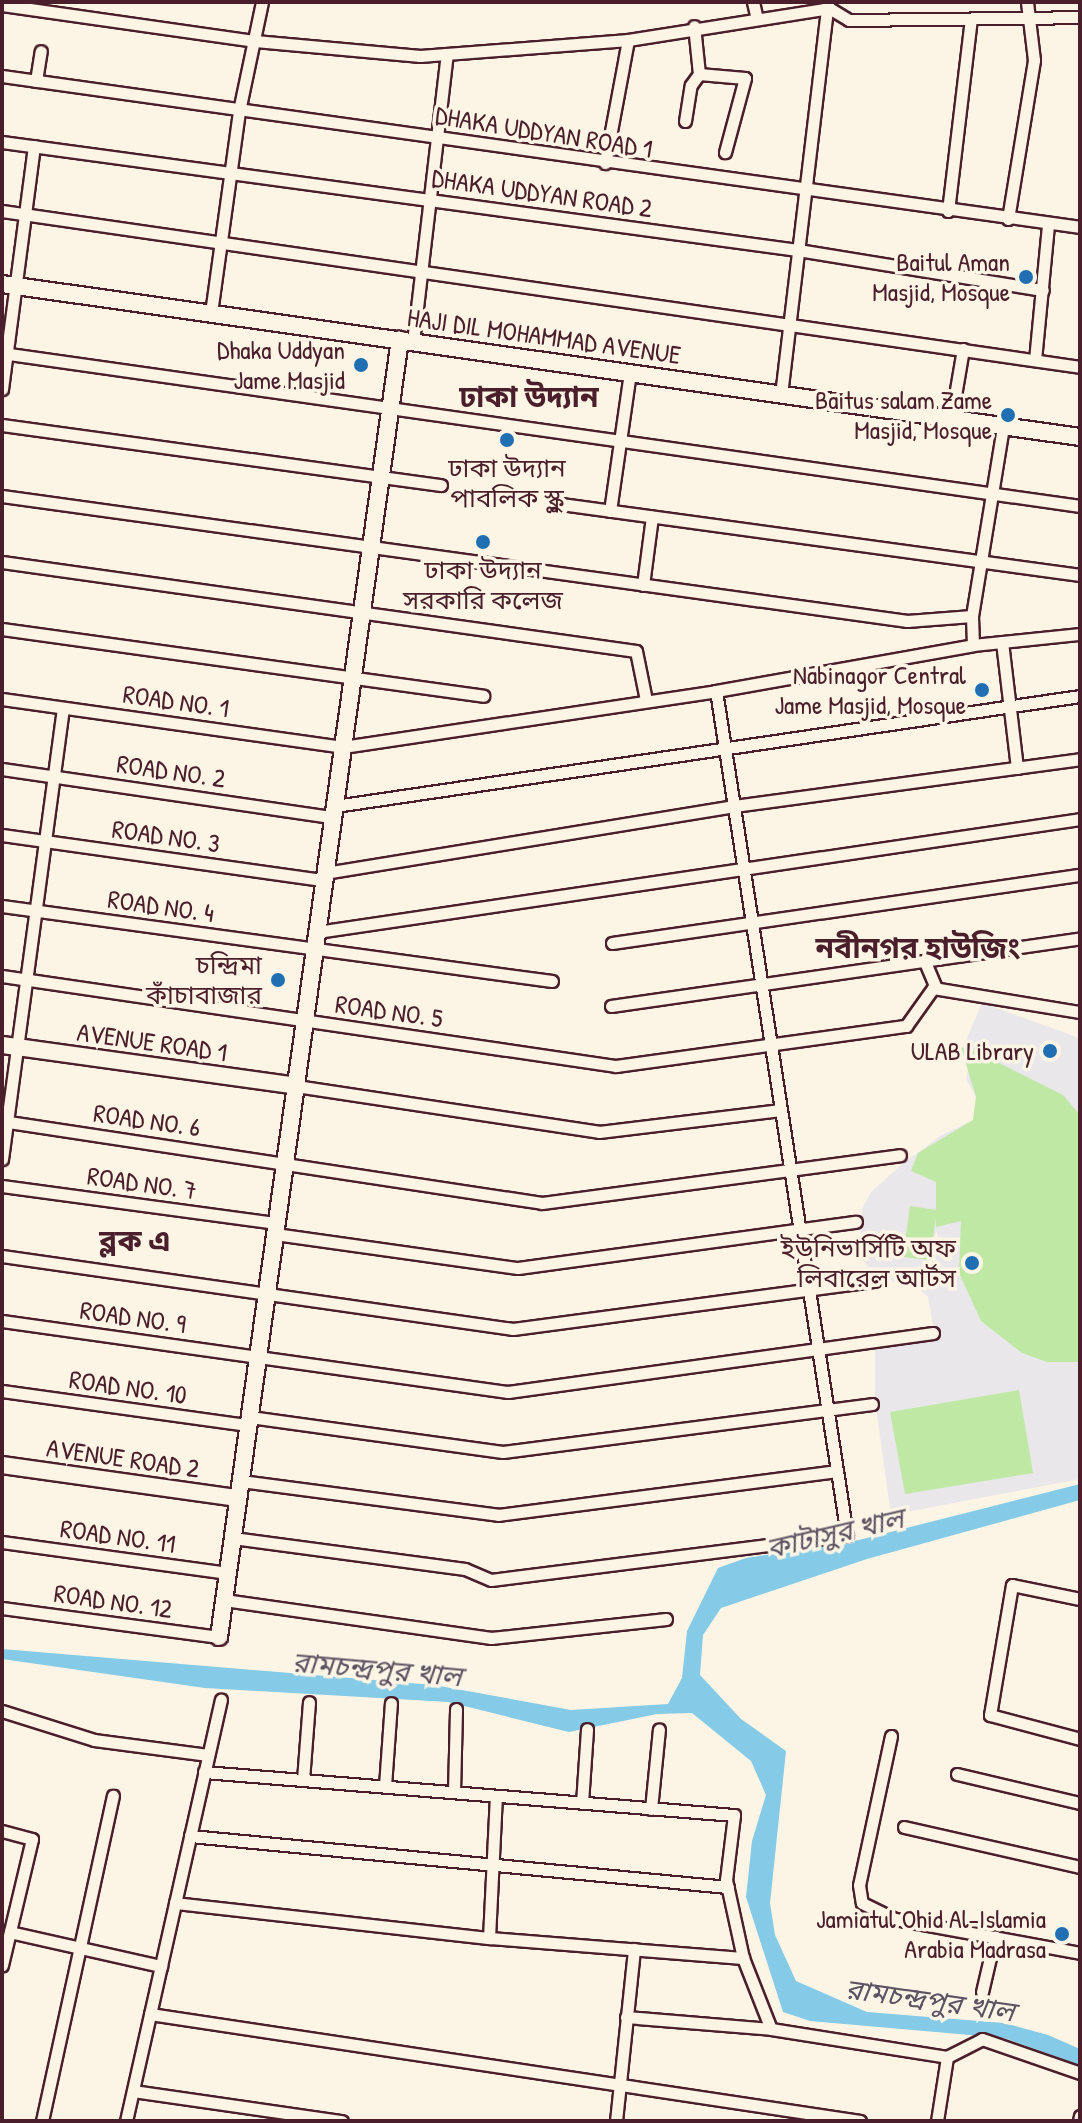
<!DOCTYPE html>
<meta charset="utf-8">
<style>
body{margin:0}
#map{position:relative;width:1082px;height:2123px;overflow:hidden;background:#fcf5e5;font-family:"Patrick Hand","Noto Sans Bengali",sans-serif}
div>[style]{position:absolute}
.built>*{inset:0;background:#eae7ea}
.green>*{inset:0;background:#bee8a4}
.water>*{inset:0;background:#85cae6}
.roads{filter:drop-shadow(2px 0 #4a1f2b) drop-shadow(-2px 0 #4a1f2b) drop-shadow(0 2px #4a1f2b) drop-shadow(0 -2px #4a1f2b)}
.street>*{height:11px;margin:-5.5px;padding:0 5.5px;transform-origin:5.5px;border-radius:5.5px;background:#fcf5e5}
.secondary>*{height:16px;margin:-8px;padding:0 8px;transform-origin:8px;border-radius:8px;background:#fcf5e5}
.dots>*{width:22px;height:22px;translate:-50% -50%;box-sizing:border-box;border:4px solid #fcf5e5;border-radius:50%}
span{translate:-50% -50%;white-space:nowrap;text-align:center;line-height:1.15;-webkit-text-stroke:7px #fcf5e5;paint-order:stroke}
.street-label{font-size:26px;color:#4a1f2b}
.poi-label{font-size:26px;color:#4a1f2b}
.right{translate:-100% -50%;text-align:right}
.water-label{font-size:28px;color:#5c5263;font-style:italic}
.quarter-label{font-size:30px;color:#4a1f2b;font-weight:700}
.frame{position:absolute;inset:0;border:4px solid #4a1f2b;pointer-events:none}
</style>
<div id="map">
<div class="built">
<i style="clip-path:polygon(982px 1003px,1080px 1038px,1080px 1479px,891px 1515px,875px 1401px,875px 1349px,935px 1339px,928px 1297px,913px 1284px,880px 1280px,859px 1256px,862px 1209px,871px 1192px,900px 1166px,940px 1136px,973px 1120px,976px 1097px,966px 1079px,969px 1066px,961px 1052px)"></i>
</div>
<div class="green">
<i style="clip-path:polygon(978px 1042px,995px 1061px,1063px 1095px,1080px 1115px,1080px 1362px,1047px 1362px,1022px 1353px,981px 1321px,959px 1273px,961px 1221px,936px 1227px,936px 1182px,911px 1171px,918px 1153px,973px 1120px,976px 1097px,961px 1047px,972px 1053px)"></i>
<i style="clip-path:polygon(910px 1206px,937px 1210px,930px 1260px,903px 1257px)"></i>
<i style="clip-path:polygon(1019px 1390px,1033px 1473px,905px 1494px,890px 1412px)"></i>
</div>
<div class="water">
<i style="clip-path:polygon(1080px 1484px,1080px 1500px,867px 1559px,721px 1608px,703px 1635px,700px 1675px,741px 1719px,786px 1751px,770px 1903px,775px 1935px,796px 1981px,867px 2012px,1004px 2023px,1048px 2035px,1080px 2049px,1080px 2065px,1004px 2038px,810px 2021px,783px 2012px,746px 1897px,752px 1841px,766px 1795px,751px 1761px,692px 1713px,657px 1714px,569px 1732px,448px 1702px,205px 1688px,2px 1659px,2px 1649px,434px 1685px,571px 1710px,668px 1704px,682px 1678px,687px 1631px,718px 1568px,746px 1558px,859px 1540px)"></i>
</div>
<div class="roads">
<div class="street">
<i style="left:753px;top:2px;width:17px;rotate:77deg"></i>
<i style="left:2px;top:5px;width:256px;rotate:8.1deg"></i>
<i style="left:255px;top:41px;width:166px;rotate:5.2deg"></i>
<i style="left:420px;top:56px;width:209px;rotate:-4.4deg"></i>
<i style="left:628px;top:40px;width:204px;rotate:-9deg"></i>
<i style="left:829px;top:8px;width:23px;rotate:31deg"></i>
<i style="left:849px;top:20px;width:231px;rotate:-0.7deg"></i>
<i style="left:699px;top:74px;width:46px;rotate:5deg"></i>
<i style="left:745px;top:78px;width:77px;rotate:105.1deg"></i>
<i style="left:2px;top:76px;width:1089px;rotate:7.97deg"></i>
<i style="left:36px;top:81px;width:30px;rotate:-81deg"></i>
<i style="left:685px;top:121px;width:36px;rotate:-81deg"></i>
<i style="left:691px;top:85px;width:14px;rotate:-54deg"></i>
<i style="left:699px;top:74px;width:48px;rotate:-95.9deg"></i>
<i style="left:2px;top:142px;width:803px;rotate:7.73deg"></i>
<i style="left:798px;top:250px;width:248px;rotate:9.3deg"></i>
<i style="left:605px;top:163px;width:125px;rotate:-79.4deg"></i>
<i style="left:2px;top:211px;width:1089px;rotate:8.23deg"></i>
<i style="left:948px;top:211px;width:193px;rotate:-83.2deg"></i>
<i style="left:1008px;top:219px;width:161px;rotate:-80.7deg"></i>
<i style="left:1034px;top:60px;width:58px;rotate:-96.9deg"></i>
<i style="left:211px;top:313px;width:204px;rotate:-82.1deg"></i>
<i style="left:239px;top:111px;width:111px;rotate:-78.1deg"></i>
<i style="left:413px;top:342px;width:290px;rotate:-83.3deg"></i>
<i style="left:2px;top:353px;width:1089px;rotate:8.08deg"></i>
<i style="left:1035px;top:360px;width:137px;rotate:-84.5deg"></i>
<i style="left:2px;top:389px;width:245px;rotate:-82.5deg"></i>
<i style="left:781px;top:395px;width:395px;rotate:-83.2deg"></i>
<i style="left:951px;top:419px;width:71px;rotate:-80.3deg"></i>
<i style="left:2px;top:425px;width:443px;rotate:7.8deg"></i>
<i style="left:2px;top:496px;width:914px;rotate:7.86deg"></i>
<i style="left:907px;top:621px;width:65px;rotate:-4.4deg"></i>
<i style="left:561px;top:504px;width:524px;rotate:7.79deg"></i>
<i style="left:610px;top:511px;width:139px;rotate:-81.8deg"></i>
<i style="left:2px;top:562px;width:640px;rotate:7.99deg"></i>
<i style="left:636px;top:651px;width:50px;rotate:78.5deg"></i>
<i style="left:643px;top:585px;width:69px;rotate:-82.5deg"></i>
<i style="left:2px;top:629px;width:486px;rotate:7.9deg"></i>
<i style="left:1002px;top:642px;width:127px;rotate:83.2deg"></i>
<i style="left:973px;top:645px;width:29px;rotate:-92deg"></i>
<i style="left:972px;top:616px;width:193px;rotate:-80.7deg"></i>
<i style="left:2px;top:699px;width:344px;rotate:8deg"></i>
<i style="left:343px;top:747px;width:377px;rotate:-8.5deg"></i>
<i style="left:716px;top:691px;width:261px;rotate:-10.1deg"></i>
<i style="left:973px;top:645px;width:108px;rotate:-5.9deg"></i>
<i style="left:2px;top:769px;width:334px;rotate:8.3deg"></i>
<i style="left:335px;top:806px;width:753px;rotate:-8.4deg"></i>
<i style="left:2px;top:835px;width:325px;rotate:8deg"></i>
<i style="left:325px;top:873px;width:414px;rotate:-9.3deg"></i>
<i style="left:734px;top:806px;width:349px;rotate:-7.7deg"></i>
<i style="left:2px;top:906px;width:555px;rotate:7.77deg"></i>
<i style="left:317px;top:932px;width:771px;rotate:-8.42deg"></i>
<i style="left:612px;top:943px;width:473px;rotate:-8.3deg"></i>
<i style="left:925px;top:962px;width:28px;rotate:67deg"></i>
<i style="left:2px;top:976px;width:621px;rotate:8.34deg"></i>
<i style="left:616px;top:1066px;width:293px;rotate:-7.9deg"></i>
<i style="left:906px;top:1026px;width:47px;rotate:-54.6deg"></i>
<i style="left:933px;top:988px;width:149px;rotate:9.3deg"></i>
<i style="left:611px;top:1006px;width:474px;rotate:-8.2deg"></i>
<i style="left:296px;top:1086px;width:306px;rotate:8.6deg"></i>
<i style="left:599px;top:1132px;width:183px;rotate:-6.9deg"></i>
<i style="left:2px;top:1121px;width:546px;rotate:8.63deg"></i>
<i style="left:542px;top:1203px;width:361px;rotate:-7.6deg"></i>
<i style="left:2px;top:1159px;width:455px;rotate:-82.3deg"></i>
<i style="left:2px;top:1186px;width:277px;rotate:7.7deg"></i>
<i style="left:275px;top:1234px;width:245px;rotate:8deg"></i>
<i style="left:518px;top:1268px;width:341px;rotate:-7.8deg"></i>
<i style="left:2px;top:1256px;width:516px;rotate:8.13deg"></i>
<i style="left:513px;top:1329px;width:365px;rotate:-7.6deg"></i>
<i style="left:2px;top:1321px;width:511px;rotate:7.99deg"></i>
<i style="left:508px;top:1392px;width:429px;rotate:-7.9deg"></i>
<i style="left:2px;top:1391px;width:248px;rotate:7.9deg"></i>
<i style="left:250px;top:1417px;width:255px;rotate:7.9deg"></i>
<i style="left:503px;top:1452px;width:372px;rotate:-7.4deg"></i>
<i style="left:241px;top:1481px;width:259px;rotate:7.5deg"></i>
<i style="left:498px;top:1515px;width:342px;rotate:-7.4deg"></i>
<i style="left:233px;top:1538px;width:234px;rotate:7.6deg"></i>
<i style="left:465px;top:1569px;width:28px;rotate:23deg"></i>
<i style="left:491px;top:1580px;width:359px;rotate:-7.2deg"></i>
<i style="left:847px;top:1535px;width:854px;rotate:-98.82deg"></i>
<i style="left:2px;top:1542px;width:228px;rotate:7.8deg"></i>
<i style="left:1080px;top:1599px;width:69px;rotate:-168.4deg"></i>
<i style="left:1012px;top:1585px;width:132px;rotate:99.6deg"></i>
<i style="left:990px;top:1715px;width:93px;rotate:14.9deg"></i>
<i style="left:224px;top:1600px;width:270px;rotate:8.1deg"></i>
<i style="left:491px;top:1638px;width:176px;rotate:-6.2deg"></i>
<i style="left:2px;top:1608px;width:219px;rotate:7.6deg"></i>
<i style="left:2px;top:1711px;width:96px;rotate:17.5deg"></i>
<i style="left:94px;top:1740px;width:115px;rotate:7.5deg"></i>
<i style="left:891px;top:1736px;width:152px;rotate:102.1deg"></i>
<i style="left:859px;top:1885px;width:18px;rotate:81deg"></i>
<i style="left:862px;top:1903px;width:37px;rotate:26deg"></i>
<i style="left:895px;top:1919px;width:188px;rotate:10.4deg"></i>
<i style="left:204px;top:1772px;width:532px;rotate:4.64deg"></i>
<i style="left:734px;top:1815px;width:65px;rotate:97deg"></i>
<i style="left:726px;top:1880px;width:80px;rotate:77.7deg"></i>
<i style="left:743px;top:1958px;width:76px;rotate:68.5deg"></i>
<i style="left:771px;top:2029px;width:178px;rotate:9deg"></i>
<i style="left:947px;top:2057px;width:39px;rotate:-27deg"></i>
<i style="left:982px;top:2039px;width:104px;rotate:19.1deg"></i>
<i style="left:957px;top:1774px;width:126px;rotate:13.3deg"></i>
<i style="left:303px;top:1780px;width:78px;rotate:-85.6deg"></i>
<i style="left:385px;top:1786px;width:83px;rotate:-85.9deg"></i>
<i style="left:454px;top:1792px;width:83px;rotate:-88.6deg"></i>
<i style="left:582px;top:1803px;width:74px;rotate:-86.1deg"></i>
<i style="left:651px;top:1809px;width:80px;rotate:-84.3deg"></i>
<i style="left:904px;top:1827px;width:180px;rotate:12.8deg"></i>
<i style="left:2px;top:1831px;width:31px;rotate:15deg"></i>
<i style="left:32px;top:1839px;width:130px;rotate:103.4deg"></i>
<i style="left:190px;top:1836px;width:540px;rotate:5.42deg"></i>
<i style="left:175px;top:1903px;width:316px;rotate:6.4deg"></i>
<i style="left:489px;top:1938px;width:255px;rotate:4.5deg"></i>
<i style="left:10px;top:1932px;width:155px;rotate:12.7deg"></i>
<i style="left:489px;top:1938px;width:142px;rotate:-87.2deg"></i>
<i style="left:982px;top:1992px;width:57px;rotate:-76.9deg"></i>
<i style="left:150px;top:2014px;width:718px;rotate:8.57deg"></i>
<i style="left:626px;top:2017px;width:145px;rotate:4.7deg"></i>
<i style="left:133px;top:2091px;width:211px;rotate:8.2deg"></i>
<i style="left:42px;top:2121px;width:333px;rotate:-77.7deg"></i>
<i style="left:126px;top:2121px;width:432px;rotate:-77.3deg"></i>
<i style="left:616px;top:2121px;width:173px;rotate:-84deg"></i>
<i style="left:937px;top:2121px;width:65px;rotate:-81.1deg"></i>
<i style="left:1079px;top:2121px;width:5px;rotate:-79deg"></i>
</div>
<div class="secondary">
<i style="left:2px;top:284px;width:1089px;rotate:8.08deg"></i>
<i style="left:2px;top:1045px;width:297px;rotate:7.9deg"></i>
<i style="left:2px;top:1465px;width:238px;rotate:8deg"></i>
<i style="left:219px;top:1637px;width:1310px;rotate:-82.06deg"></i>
</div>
</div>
<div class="dots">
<i style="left:1026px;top:277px;background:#1f6fb2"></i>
<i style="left:361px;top:365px;background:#1f6fb2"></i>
<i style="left:1008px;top:415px;background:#1f6fb2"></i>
<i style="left:507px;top:440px;background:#1f6fb2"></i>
<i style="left:483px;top:542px;background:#1f6fb2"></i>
<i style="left:982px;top:690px;background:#1f6fb2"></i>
<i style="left:278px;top:980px;background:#1f6fb2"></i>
<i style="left:1050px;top:1051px;background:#1f6fb2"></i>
<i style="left:972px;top:1263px;background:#1f6fb2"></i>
<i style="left:1062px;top:1934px;background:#1f6fb2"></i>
</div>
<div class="street-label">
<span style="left:544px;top:132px;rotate:9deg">DHAKA UDDYAN ROAD 1</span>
<span style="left:542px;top:193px;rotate:8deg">DHAKA UDDYAN ROAD 2</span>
<span style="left:544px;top:336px;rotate:8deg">HAJI DIL MOHAMMAD AVENUE</span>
<span style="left:176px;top:701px;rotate:8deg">ROAD NO. 1</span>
<span style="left:171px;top:771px;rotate:8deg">ROAD NO. 2</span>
<span style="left:166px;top:836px;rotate:8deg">ROAD NO. 3</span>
<span style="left:161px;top:906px;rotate:8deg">ROAD NO. 4</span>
<span style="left:389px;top:1011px;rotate:8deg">ROAD NO. 5</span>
<span style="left:152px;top:1042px;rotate:8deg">AVENUE ROAD 1</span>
<span style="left:147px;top:1120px;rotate:8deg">ROAD NO. 6</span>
<span style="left:142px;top:1183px;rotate:8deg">ROAD NO. 7</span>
<span style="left:133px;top:1317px;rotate:8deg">ROAD NO. 9</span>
<span style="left:128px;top:1387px;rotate:8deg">ROAD NO. 10</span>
<span style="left:123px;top:1458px;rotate:8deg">AVENUE ROAD 2</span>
<span style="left:118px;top:1536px;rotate:8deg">ROAD NO. 11</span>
<span style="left:113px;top:1601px;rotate:8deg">ROAD NO. 12</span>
</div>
<div class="poi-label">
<span class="right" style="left:1010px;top:277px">Baitul Aman<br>Masjid, Mosque</span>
<span class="right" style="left:345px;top:365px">Dhaka Uddyan<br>Jame Masjid</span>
<span class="right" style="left:992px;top:415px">Baitus salam Zame<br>Masjid, Mosque</span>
<span style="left:507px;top:483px">ঢাকা উদ্যান<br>পাবলিক স্কুল</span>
<span style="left:483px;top:585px">ঢাকা উদ্যান<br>সরকারি কলেজ</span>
<span class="right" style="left:966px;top:690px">Nabinagor Central<br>Jame Masjid, Mosque</span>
<span class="right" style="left:262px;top:980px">চন্দ্রিমা<br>কাঁচাবাজার</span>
<span class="right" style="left:1034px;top:1051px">ULAB Library</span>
<span class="right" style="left:956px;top:1263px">ইউনিভার্সিটি অফ<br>লিবারেল আর্টস</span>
<span class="right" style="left:1046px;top:1934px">Jamiatul Ohid Al-Islamia<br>Arabia Madrasa</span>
</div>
<div class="water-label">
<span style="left:835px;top:1533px;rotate:-13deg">কাটাসুর খাল</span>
<span style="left:377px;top:1669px;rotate:5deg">রামচন্দ্রপুর খাল</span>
<span style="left:930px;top:2000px;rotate:8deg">রামচন্দ্রপুর খাল</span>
</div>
<div class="quarter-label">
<span style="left:529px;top:396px">ঢাকা উদ্যান</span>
<span style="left:918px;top:947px">নবীনগর হাউজিং</span>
<span style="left:135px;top:1240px">ব্লক এ</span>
</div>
<div class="frame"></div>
</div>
